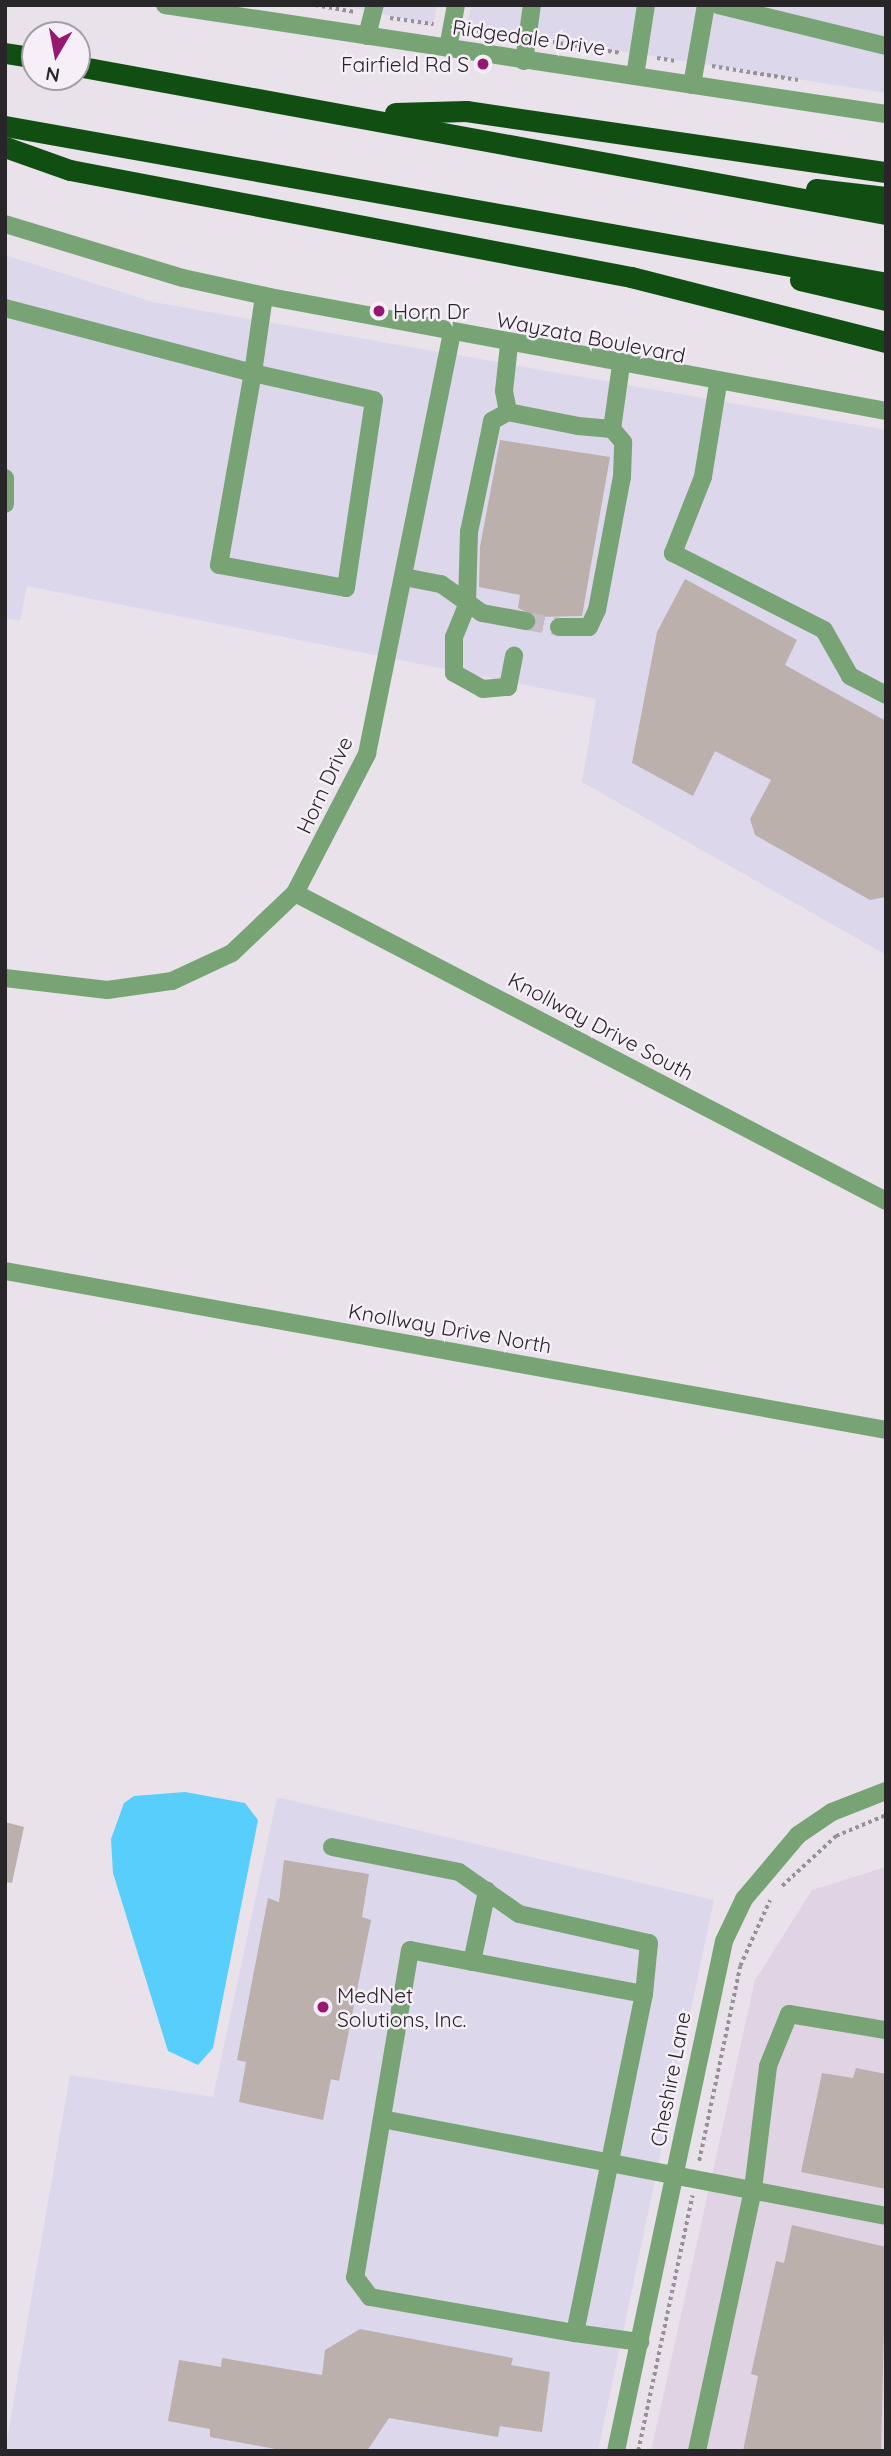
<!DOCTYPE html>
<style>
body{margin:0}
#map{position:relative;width:891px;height:2456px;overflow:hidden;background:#e9e2eb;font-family:Quicksand,sans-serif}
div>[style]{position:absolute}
.commercial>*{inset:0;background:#ddd7ec}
.built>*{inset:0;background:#e0d4e4}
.water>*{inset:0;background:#57cefc}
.building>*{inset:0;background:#bbb0ac}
.minor-tunnel>*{height:18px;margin-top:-9px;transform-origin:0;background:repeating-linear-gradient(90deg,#c3bcc4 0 18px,transparent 0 27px)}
.path>*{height:3.5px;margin-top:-1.75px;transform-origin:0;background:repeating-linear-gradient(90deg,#969097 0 3.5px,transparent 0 7px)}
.minor>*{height:18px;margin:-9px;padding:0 9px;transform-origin:9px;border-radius:9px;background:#78a475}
.highway>*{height:21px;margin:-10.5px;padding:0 10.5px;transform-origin:10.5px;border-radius:10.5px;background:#104e11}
.dots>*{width:19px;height:19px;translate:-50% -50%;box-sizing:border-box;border:4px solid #f6eff8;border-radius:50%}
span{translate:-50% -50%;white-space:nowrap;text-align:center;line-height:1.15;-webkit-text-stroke:5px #f6eff8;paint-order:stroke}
.street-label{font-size:21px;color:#29262a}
.poi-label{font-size:21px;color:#29262a}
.right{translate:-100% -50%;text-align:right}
.left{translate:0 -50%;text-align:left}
.frame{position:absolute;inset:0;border:7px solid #29262a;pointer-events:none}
.north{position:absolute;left:21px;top:21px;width:70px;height:70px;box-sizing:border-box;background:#f6eff8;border:2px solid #a49fa6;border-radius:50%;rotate:190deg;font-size:19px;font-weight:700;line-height:28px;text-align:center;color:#29262a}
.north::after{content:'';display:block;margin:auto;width:24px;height:32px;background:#971871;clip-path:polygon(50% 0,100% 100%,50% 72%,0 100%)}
</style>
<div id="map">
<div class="commercial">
<i style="clip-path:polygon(338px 5px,437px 5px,433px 24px)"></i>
<i style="clip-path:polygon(471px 5px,886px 5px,886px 93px,467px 27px)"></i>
<i style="clip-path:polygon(5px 255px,153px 302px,886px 430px,886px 955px,582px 782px,596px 699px,27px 586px,20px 621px,5px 618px)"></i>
<i style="clip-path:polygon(277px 1797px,714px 1900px,598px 2451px,5px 2451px,70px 2075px,213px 2097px)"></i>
</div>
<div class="built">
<i style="clip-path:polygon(886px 1867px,886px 2451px,651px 2451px,755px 1980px,812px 1890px)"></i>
</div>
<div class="water">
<i style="clip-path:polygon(185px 1792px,245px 1803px,258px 1820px,213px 2048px,198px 2065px,168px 2051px,113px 1873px,111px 1839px,124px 1803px,134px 1796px)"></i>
</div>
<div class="building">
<i style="clip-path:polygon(500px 440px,610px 457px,582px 616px,537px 617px,518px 608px,520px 595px,479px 587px,480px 547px)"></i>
<i style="clip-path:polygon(685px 579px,797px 640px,785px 665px,886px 721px,886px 897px,870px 900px,755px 835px,750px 819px,771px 780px,715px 751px,693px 796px,632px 763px,657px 632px)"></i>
<i style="clip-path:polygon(5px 1822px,24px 1827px,12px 1883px,5px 1882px)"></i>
<i style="clip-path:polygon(284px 1860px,369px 1874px,362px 1917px,371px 1920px,339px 2081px,331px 2079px,323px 2120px,239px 2102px,246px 2062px,237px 2060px,268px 1898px,279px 1902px)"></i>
<i style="clip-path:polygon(856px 2068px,886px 2074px,886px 2189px,801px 2172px,822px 2073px,853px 2078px)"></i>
<i style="clip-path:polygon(792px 2225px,886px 2247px,881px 2451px,743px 2451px,758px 2376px,751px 2374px,776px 2261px,784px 2263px)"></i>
<i style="clip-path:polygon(360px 2329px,513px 2358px,511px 2365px,550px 2372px,542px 2432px,500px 2426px,498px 2437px,389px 2418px,367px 2451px,286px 2451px,210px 2437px,210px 2429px,168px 2421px,179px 2360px,221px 2367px,222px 2358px,322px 2375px,325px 2350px)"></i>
</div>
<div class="minor-tunnel">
<i style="left:526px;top:621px;width:34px;rotate:10deg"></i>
</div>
<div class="path">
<i style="left:315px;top:5px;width:41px;rotate:9.9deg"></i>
<i style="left:390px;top:18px;width:44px;rotate:7.8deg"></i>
<i style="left:470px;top:30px;width:41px;rotate:8.3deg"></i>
<i style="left:546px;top:41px;width:76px;rotate:9.1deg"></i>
<i style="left:657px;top:58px;width:20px;rotate:9deg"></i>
<i style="left:712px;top:66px;width:87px;rotate:9.2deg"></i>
<i style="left:782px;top:1886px;width:74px;rotate:-42.8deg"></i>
<i style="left:836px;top:1836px;width:54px;rotate:-22.8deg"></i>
<i style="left:699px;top:2161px;width:199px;rotate:-78.1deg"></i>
<i style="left:740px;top:1966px;width:72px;rotate:-65.6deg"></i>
<i style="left:638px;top:2451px;width:261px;rotate:-78deg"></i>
</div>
<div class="minor">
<i style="left:165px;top:5px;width:729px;rotate:8.6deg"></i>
<i style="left:718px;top:5px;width:173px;rotate:13.7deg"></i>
<i style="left:367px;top:36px;width:32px;rotate:-76deg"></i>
<i style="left:448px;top:48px;width:44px;rotate:-79.5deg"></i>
<i style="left:524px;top:61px;width:57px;rotate:-81.9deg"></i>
<i style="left:635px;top:76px;width:72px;rotate:-81.2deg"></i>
<i style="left:692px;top:85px;width:81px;rotate:-80.1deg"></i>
<i style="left:5px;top:224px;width:186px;rotate:16.9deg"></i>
<i style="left:183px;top:278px;width:89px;rotate:12.3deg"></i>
<i style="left:270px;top:297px;width:626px;rotate:10.48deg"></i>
<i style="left:5px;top:308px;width:256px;rotate:14.7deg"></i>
<i style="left:253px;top:373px;width:78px;rotate:-81.9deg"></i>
<i style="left:509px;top:345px;width:46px;rotate:96.2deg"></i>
<i style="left:504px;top:391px;width:21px;rotate:79deg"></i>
<i style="left:508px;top:412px;width:71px;rotate:11.3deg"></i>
<i style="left:578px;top:426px;width:34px;rotate:5deg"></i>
<i style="left:612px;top:429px;width:65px;rotate:-82deg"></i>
<i style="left:253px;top:373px;width:124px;rotate:12.6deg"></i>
<i style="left:374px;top:400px;width:190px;rotate:98.5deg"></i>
<i style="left:346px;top:588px;width:129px;rotate:-169.7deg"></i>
<i style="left:219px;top:565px;width:195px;rotate:-80deg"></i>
<i style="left:718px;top:384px;width:94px;rotate:99.2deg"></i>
<i style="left:703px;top:477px;width:82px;rotate:111.5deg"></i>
<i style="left:673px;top:553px;width:169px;rotate:27deg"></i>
<i style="left:824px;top:630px;width:53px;rotate:60.5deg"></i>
<i style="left:850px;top:676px;width:41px;rotate:27.8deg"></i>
<i style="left:508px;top:412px;width:18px;rotate:151deg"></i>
<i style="left:492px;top:421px;width:20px;rotate:101deg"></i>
<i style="left:488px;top:441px;width:93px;rotate:101.8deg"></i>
<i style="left:469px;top:532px;width:73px;rotate:91.6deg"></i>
<i style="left:467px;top:605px;width:35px;rotate:112deg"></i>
<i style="left:454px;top:637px;width:36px;rotate:90deg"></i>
<i style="left:454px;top:673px;width:33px;rotate:29deg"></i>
<i style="left:483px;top:689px;width:25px;rotate:-5deg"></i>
<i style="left:508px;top:687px;width:32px;rotate:-79deg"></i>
<i style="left:5px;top:478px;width:26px;rotate:90deg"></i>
<i style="left:404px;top:577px;width:38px;rotate:11deg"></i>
<i style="left:441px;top:584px;width:50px;rotate:35.3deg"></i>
<i style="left:482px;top:613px;width:45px;rotate:10.3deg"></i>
<i style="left:559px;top:627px;width:30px"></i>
<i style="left:589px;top:627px;width:19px;rotate:-65deg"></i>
<i style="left:597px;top:610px;width:135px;rotate:-79.4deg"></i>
<i style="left:622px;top:477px;width:35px;rotate:-88deg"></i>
<i style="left:623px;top:442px;width:17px;rotate:-130deg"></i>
<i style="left:295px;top:893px;width:666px;rotate:27.53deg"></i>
<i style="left:5px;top:978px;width:103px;rotate:6.7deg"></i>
<i style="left:107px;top:990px;width:66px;rotate:-7.9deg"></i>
<i style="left:172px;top:981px;width:66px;rotate:-25deg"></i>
<i style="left:232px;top:953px;width:87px;rotate:-43.6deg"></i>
<i style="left:295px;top:893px;width:157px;rotate:-62.6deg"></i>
<i style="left:367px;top:754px;width:429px;rotate:-78.6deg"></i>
<i style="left:5px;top:1271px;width:895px;rotate:10.23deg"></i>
<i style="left:332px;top:1847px;width:129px;rotate:11.1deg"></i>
<i style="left:459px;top:1872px;width:73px;rotate:35deg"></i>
<i style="left:519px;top:1914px;width:133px;rotate:12.6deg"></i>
<i style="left:649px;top:1943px;width:51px;rotate:95.6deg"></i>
<i style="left:472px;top:1962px;width:73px;rotate:-78.1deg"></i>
<i style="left:382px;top:2119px;width:513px;rotate:10.89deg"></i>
<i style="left:575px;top:2333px;width:346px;rotate:-78.5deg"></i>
<i style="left:644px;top:1994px;width:238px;rotate:-169.4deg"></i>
<i style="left:410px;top:1950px;width:332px;rotate:99.5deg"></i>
<i style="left:355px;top:2277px;width:25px;rotate:53deg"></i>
<i style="left:370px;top:2297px;width:208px;rotate:10deg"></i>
<i style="left:575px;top:2333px;width:66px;rotate:7.9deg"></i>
<i style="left:616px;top:2451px;width:521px;rotate:-78.04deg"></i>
<i style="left:724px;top:1941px;width:47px;rotate:-64.5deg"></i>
<i style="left:744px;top:1899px;width:84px;rotate:-49.8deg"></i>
<i style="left:798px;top:1835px;width:41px;rotate:-34.1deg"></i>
<i style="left:832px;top:1812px;width:58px;rotate:-21.3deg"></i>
<i style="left:697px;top:2451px;width:268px;rotate:-77.9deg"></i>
<i style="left:753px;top:2189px;width:124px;rotate:-83deg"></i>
<i style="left:768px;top:2066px;width:56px;rotate:-68deg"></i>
<i style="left:789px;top:2014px;width:98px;rotate:9.4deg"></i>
</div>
<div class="highway">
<i style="left:5px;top:53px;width:30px;rotate:9deg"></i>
<i style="left:77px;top:66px;width:822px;rotate:10.37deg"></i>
<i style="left:395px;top:113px;width:71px;rotate:-1.6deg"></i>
<i style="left:466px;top:111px;width:424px;rotate:8.3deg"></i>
<i style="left:5px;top:126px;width:895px;rotate:10.1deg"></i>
<i style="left:5px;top:147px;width:69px;rotate:19.5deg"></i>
<i style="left:70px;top:170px;width:571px;rotate:10.8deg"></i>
<i style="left:631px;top:277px;width:263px;rotate:14.3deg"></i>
<i style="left:816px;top:189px;width:70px;rotate:6.5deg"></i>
<i style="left:800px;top:280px;width:88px;rotate:13.1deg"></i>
</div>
<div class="dots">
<i style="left:483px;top:64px;background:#971871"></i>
<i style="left:379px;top:311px;background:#971871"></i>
<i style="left:323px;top:2007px;background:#971871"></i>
</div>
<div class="street-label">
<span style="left:529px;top:37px;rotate:8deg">Ridgedale Drive</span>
<span style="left:591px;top:337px;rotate:11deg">Wayzata Boulevard</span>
<span style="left:324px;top:785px;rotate:-65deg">Horn Drive</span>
<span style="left:601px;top:1026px;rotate:28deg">Knollway Drive South</span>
<span style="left:450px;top:1328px;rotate:10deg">Knollway Drive North</span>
<span style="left:670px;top:2079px;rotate:-79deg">Cheshire Lane</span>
</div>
<div class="poi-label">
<span class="right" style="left:469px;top:64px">Fairfield Rd S</span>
<span class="left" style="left:393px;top:311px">Horn Dr</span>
<span class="left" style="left:337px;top:2007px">MedNet<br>Solutions, Inc.</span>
</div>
<div class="frame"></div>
<div class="north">N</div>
</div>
